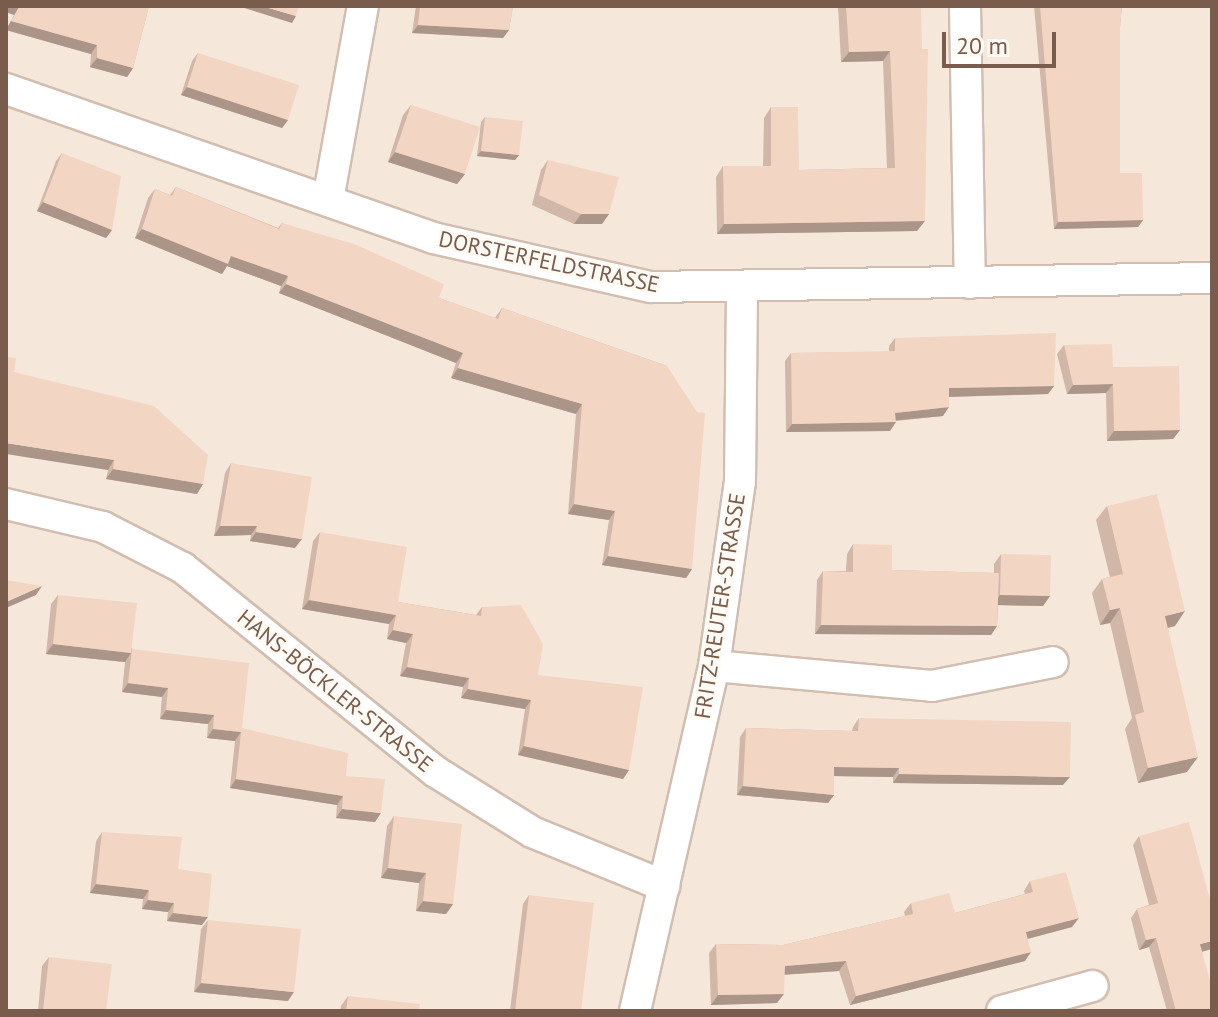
<!DOCTYPE html>
<meta charset="utf-8">
<style>
body{margin:0}
#map{position:relative;width:1218px;height:1017px;overflow:hidden;background:#fdf6ec;font-family:"PT Sans",sans-serif}
div>[style]{position:absolute}
.residential>*{inset:0;background:#f5e8da}
.roads{filter:drop-shadow(2px 0 #d1beb0) drop-shadow(-2px 0 #d1beb0) drop-shadow(0 2px #d1beb0) drop-shadow(0 -2px #d1beb0)}
.minor>*{height:30px;margin:-15px;padding:0 15px;transform-origin:15px;border-radius:15px;background:#fff}
.wall>*{inset:0;background:#d1b7a8}
.shaded-wall>*{inset:0;background:#aa9588}
.building>*{inset:0;background:#f3d5c3}
span{translate:-50% -50%;white-space:nowrap;text-align:center;line-height:1.15;-webkit-text-stroke:6px #fffaf3;paint-order:stroke}
.street-label{font-size:22px;color:#7a5c4d}
.frame{position:absolute;inset:0;border:8px solid #7a5c4d;pointer-events:none}
.scale{position:absolute;left:942px;top:32px;width:114px;height:36px;box-sizing:border-box;border:4px solid #7a5c4d;border-top:0;padding-left:10px;font-size:24px;line-height:28px;white-space:nowrap;color:#7a5c4d;-webkit-text-stroke:6px #fffaf3;paint-order:stroke}
</style>
<div id="map">
<div class="residential">
<i style="clip-path:polygon(6px 6px,1212px 6px,1212px 1011px,6px 1011px)"></i>
</div>
<div class="roads">
<div class="minor">
<i style="left:965px;top:6px;width:277px;rotate:89deg"></i>
<i style="left:6px;top:89px;width:452px;rotate:19.2deg"></i>
<i style="left:433px;top:238px;width:223px;rotate:12.7deg"></i>
<i style="left:651px;top:287px;width:561px;rotate:-0.92deg"></i>
<i style="left:328px;top:200px;width:197px;rotate:-79.8deg"></i>
<i style="left:6px;top:504px;width:100px;rotate:13.3deg"></i>
<i style="left:103px;top:527px;width:90px;rotate:27.1deg"></i>
<i style="left:183px;top:568px;width:325px;rotate:38.9deg"></i>
<i style="left:436px;top:772px;width:113px;rotate:32deg"></i>
<i style="left:532px;top:832px;width:143px;rotate:22.2deg"></i>
<i style="left:714px;top:666px;width:219px;rotate:5.2deg"></i>
<i style="left:932px;top:686px;width:123px;rotate:-11.2deg"></i>
<i style="left:635px;top:1011px;width:354px;rotate:-77.1deg"></i>
<i style="left:714px;top:666px;width:186px;rotate:-82deg"></i>
<i style="left:740px;top:482px;width:193px;rotate:-89.4deg"></i>
<i style="left:1002px;top:1011px;width:94px;rotate:-15.4deg"></i>
</div>
</div>
<div class="wall">
<i style="clip-path:polygon(149px 6px,133px 68px,127px 77px,90px 67px,91px 54px,6px 30px,14px 15px,6px 12px)"></i>
<i style="clip-path:polygon(416px 6px,513px 6px,509px 30px,503px 38px,412px 33px)"></i>
<i style="clip-path:polygon(838px 6px,921px 6px,917px 231px,717px 234px,716px 177px,723px 166px,763px 166px,764px 118px,771px 107px,799px 170px,887px 168px,883px 61px,841px 62px)"></i>
<i style="clip-path:polygon(1034px 6px,1122px 6px,1120px 27px,1120px 173px,1143px 220px,1138px 227px,1054px 229px)"></i>
<i style="clip-path:polygon(198px 53px,288px 120px,282px 128px,181px 95px,192px 61px)"></i>
<i style="clip-path:polygon(411px 105px,465px 174px,457px 184px,388px 162px,403px 115px)"></i>
<i style="clip-path:polygon(485px 117px,519px 155px,515px 160px,477px 156px,481px 122px)"></i>
<i style="clip-path:polygon(62px 153px,112px 230px,106px 238px,37px 211px,56px 161px)"></i>
<i style="clip-path:polygon(548px 160px,609px 214px,602px 224px,574px 224px,532px 205px,541px 170px)"></i>
<i style="clip-path:polygon(176px 187px,278px 228px,282px 223px,439px 298px,495px 318px,502px 308px,667px 366px,692px 569px,686px 578px,602px 565px,609px 520px,568px 514px,576px 414px,451px 378px,456px 363px,279px 293px,281px 286px,227px 266px,222px 274px,135px 238px,148px 198px,155px 189px,170px 195px)"></i>
<i style="clip-path:polygon(895px 338px,1054px 386px,1048px 394px,949px 397px,943px 416px,896px 421px,890px 431px,786px 432px,785px 361px,791px 353px,889px 352px,889px 346px)"></i>
<i style="clip-path:polygon(1064px 345px,1113px 367px,1180px 430px,1173px 439px,1107px 441px,1106px 393px,1067px 394px,1057px 354px)"></i>
<i style="clip-path:polygon(14px 372px,203px 484px,197px 494px,106px 479px,108px 470px)"></i>
<i style="clip-path:polygon(231px 463px,295px 548px,250px 541px,251px 535px,214px 536px,225px 473px)"></i>
<i style="clip-path:polygon(1107px 506px,1175px 626px,1168px 628px,1187px 772px,1138px 783px,1125px 729px,1132px 718px,1110px 623px,1100px 625px,1092px 593px,1102px 579px,1110px 577px,1096px 520px)"></i>
<i style="clip-path:polygon(320px 532px,398px 602px,476px 615px,482px 607px,538px 675px,629px 770px,623px 779px,518px 755px,525px 709px,461px 698px,463px 687px,400px 676px,406px 643px,387px 639px,389px 624px,302px 609px,313px 541px)"></i>
<i style="clip-path:polygon(853px 544px,892px 570px,994px 573px,994px 564px,1001px 554px,1050px 596px,1043px 606px,998px 605px,997px 626px,991px 635px,815px 634px,817px 580px,823px 571px,846px 571px,847px 554px)"></i>
<i style="clip-path:polygon(58px 595px,242px 728px,346px 776px,375px 822px,336px 818px,337px 805px,230px 788px,235px 741px,207px 738px,208px 724px,160px 719px,162px 697px,122px 692px,125px 662px,46px 654px,51px 604px)"></i>
<i style="clip-path:polygon(859px 718px,1063px 785px,893px 783px,893px 777px,834px 776px,834px 795px,828px 803px,737px 795px,740px 737px,746px 728px,852px 731px,853px 727px)"></i>
<i style="clip-path:polygon(394px 816px,453px 904px,446px 914px,416px 911px,419px 883px,381px 878px,387px 826px)"></i>
<i style="clip-path:polygon(102px 832px,178px 869px,202px 925px,167px 921px,168px 912px,142px 909px,143px 899px,90px 893px,96px 841px)"></i>
<i style="clip-path:polygon(1139px 836px,1202px 952px,1212px 1011px,1167px 1011px,1149px 947px,1139px 950px,1131px 918px,1137px 909px,1149px 905px,1133px 845px)"></i>
<i style="clip-path:polygon(1030px 881px,1072px 927px,1028px 939px,1025px 961px,850px 1005px,839px 971px,784px 975px,777px 1003px,711px 1005px,709px 953px,716px 944px,783px 945px,905px 916px,904px 912px,911px 903px,955px 913px,1025px 894px,1024px 891px)"></i>
<i style="clip-path:polygon(529px 895px,581px 1011px,510px 1011px,523px 904px)"></i>
<i style="clip-path:polygon(208px 920px,288px 1001px,194px 992px,201px 929px)"></i>
<i style="clip-path:polygon(49px 957px,106px 1011px,38px 1011px,42px 966px)"></i>
<i style="clip-path:polygon(348px 996px,419px 1011px,340px 1011px,341px 1006px)"></i>
</div>
<div class="shaded-wall">
<i style="clip-path:polygon(6px 6px,20px 6px,14px 15px,6px 12px)"></i>
<i style="clip-path:polygon(238px 6px,262px 6px,296px 16px,292px 23px)"></i>
<i style="clip-path:polygon(11px 21px,97px 45px,91px 54px,6px 30px)"></i>
<i style="clip-path:polygon(418px 25px,509px 30px,503px 38px,412px 33px)"></i>
<i style="clip-path:polygon(890px 51px,883px 61px,841px 62px,849px 52px)"></i>
<i style="clip-path:polygon(97px 58px,133px 68px,127px 77px,90px 67px)"></i>
<i style="clip-path:polygon(187px 87px,288px 120px,282px 128px,181px 95px)"></i>
<i style="clip-path:polygon(481px 151px,519px 155px,515px 160px,477px 156px)"></i>
<i style="clip-path:polygon(395px 152px,465px 174px,457px 184px,388px 162px)"></i>
<i style="clip-path:polygon(43px 202px,112px 230px,106px 238px,37px 211px)"></i>
<i style="clip-path:polygon(581px 214px,609px 214px,602px 224px,574px 224px)"></i>
<i style="clip-path:polygon(1143px 220px,1138px 227px,1054px 229px,1058px 222px)"></i>
<i style="clip-path:polygon(925px 221px,917px 231px,717px 234px,724px 224px)"></i>
<i style="clip-path:polygon(142px 229px,231px 256px,288px 276px,281px 286px,227px 266px,222px 274px,135px 238px)"></i>
<i style="clip-path:polygon(286px 284px,463px 353px,456px 363px,279px 293px)"></i>
<i style="clip-path:polygon(458px 368px,582px 404px,576px 414px,451px 378px)"></i>
<i style="clip-path:polygon(1113px 384px,1106px 393px,1067px 394px,1073px 385px)"></i>
<i style="clip-path:polygon(1054px 386px,1048px 394px,943px 397px,949px 388px)"></i>
<i style="clip-path:polygon(949px 407px,943px 416px,889px 421px,895px 413px)"></i>
<i style="clip-path:polygon(896px 422px,890px 431px,786px 432px,792px 424px)"></i>
<i style="clip-path:polygon(1180px 430px,1173px 439px,1107px 441px,1114px 431px)"></i>
<i style="clip-path:polygon(6px 443px,114px 460px,108px 470px,6px 454px)"></i>
<i style="clip-path:polygon(113px 469px,203px 484px,197px 494px,106px 479px)"></i>
<i style="clip-path:polygon(574px 504px,615px 511px,609px 520px,568px 514px)"></i>
<i style="clip-path:polygon(220px 526px,257px 526px,251px 535px,214px 536px)"></i>
<i style="clip-path:polygon(256px 532px,302px 539px,295px 548px,250px 541px)"></i>
<i style="clip-path:polygon(608px 556px,692px 569px,686px 578px,602px 565px)"></i>
<i style="clip-path:polygon(42px 586px,36px 595px,6px 608px,6px 602px)"></i>
<i style="clip-path:polygon(1000px 595px,1050px 596px,1043px 606px,993px 605px)"></i>
<i style="clip-path:polygon(309px 600px,396px 615px,389px 624px,302px 609px)"></i>
<i style="clip-path:polygon(1120px 608px,1110px 623px,1100px 625px,1110px 610px)"></i>
<i style="clip-path:polygon(1185px 611px,1175px 626px,1155px 631px,1165px 616px)"></i>
<i style="clip-path:polygon(821px 625px,997px 626px,991px 635px,815px 634px)"></i>
<i style="clip-path:polygon(393px 630px,413px 634px,406px 643px,387px 639px)"></i>
<i style="clip-path:polygon(53px 644px,131px 653px,125px 662px,46px 654px)"></i>
<i style="clip-path:polygon(407px 667px,469px 678px,463px 687px,400px 676px)"></i>
<i style="clip-path:polygon(128px 683px,168px 688px,162px 697px,122px 692px)"></i>
<i style="clip-path:polygon(468px 689px,531px 700px,525px 709px,461px 698px)"></i>
<i style="clip-path:polygon(166px 710px,214px 715px,208px 724px,160px 719px)"></i>
<i style="clip-path:polygon(213px 729px,241px 732px,235px 741px,207px 738px)"></i>
<i style="clip-path:polygon(524px 746px,629px 770px,623px 779px,518px 755px)"></i>
<i style="clip-path:polygon(1198px 757px,1187px 772px,1138px 783px,1148px 768px)"></i>
<i style="clip-path:polygon(834px 767px,899px 768px,893px 777px,828px 776px)"></i>
<i style="clip-path:polygon(899px 774px,1070px 777px,1063px 785px,893px 783px)"></i>
<i style="clip-path:polygon(236px 779px,343px 796px,337px 805px,230px 788px)"></i>
<i style="clip-path:polygon(743px 786px,834px 795px,828px 803px,737px 795px)"></i>
<i style="clip-path:polygon(342px 809px,381px 813px,375px 822px,336px 818px)"></i>
<i style="clip-path:polygon(388px 868px,426px 873px,419px 883px,381px 878px)"></i>
<i style="clip-path:polygon(96px 884px,149px 890px,143px 899px,90px 893px)"></i>
<i style="clip-path:polygon(148px 900px,174px 903px,168px 912px,142px 909px)"></i>
<i style="clip-path:polygon(423px 901px,453px 904px,446px 914px,416px 911px)"></i>
<i style="clip-path:polygon(173px 913px,208px 917px,202px 925px,167px 921px)"></i>
<i style="clip-path:polygon(1079px 918px,1072px 927px,1019px 941px,1026px 932px)"></i>
<i style="clip-path:polygon(1156px 938px,1149px 947px,1139px 950px,1146px 940px)"></i>
<i style="clip-path:polygon(1212px 941px,1212px 949px,1194px 954px,1200px 944px)"></i>
<i style="clip-path:polygon(1031px 952px,1025px 961px,850px 1005px,856px 996px)"></i>
<i style="clip-path:polygon(846px 961px,839px 971px,778px 975px,785px 966px)"></i>
<i style="clip-path:polygon(201px 983px,294px 992px,288px 1001px,194px 992px)"></i>
<i style="clip-path:polygon(784px 994px,777px 1003px,711px 1005px,718px 995px)"></i>
</div>
<div class="building">
<i style="clip-path:polygon(20px 6px,149px 6px,133px 68px,97px 58px,97px 45px,11px 21px)"></i>
<i style="clip-path:polygon(262px 6px,299px 6px,296px 16px)"></i>
<i style="clip-path:polygon(420px 6px,513px 6px,509px 30px,418px 25px)"></i>
<i style="clip-path:polygon(846px 6px,921px 6px,922px 49px,928px 49px,925px 221px,724px 224px,723px 166px,771px 166px,771px 107px,798px 107px,799px 170px,895px 168px,890px 51px,849px 52px)"></i>
<i style="clip-path:polygon(1040px 6px,1122px 6px,1120px 27px,1120px 173px,1142px 173px,1143px 220px,1058px 222px)"></i>
<i style="clip-path:polygon(198px 53px,299px 85px,288px 120px,187px 87px)"></i>
<i style="clip-path:polygon(411px 105px,480px 127px,465px 174px,395px 152px)"></i>
<i style="clip-path:polygon(485px 117px,523px 121px,519px 155px,481px 151px)"></i>
<i style="clip-path:polygon(62px 153px,121px 176px,112px 230px,43px 202px)"></i>
<i style="clip-path:polygon(548px 160px,619px 177px,609px 214px,581px 214px,539px 195px)"></i>
<i style="clip-path:polygon(176px 187px,279px 229px,282px 223px,354px 244px,444px 284px,439px 298px,498px 319px,502px 308px,667px 366px,697px 412px,705px 413px,692px 569px,608px 556px,615px 511px,574px 504px,582px 404px,458px 368px,463px 353px,286px 284px,288px 276px,231px 256px,228px 264px,142px 229px,155px 189px,172px 196px)"></i>
<i style="clip-path:polygon(1056px 333px,1054px 386px,949px 388px,949px 407px,895px 413px,896px 422px,792px 424px,791px 353px,895px 351px,895px 338px)"></i>
<i style="clip-path:polygon(1112px 344px,1113px 367px,1179px 366px,1180px 430px,1114px 431px,1113px 384px,1073px 385px,1064px 345px)"></i>
<i style="clip-path:polygon(6px 357px,16px 358px,14px 372px,154px 406px,208px 455px,203px 484px,113px 469px,114px 460px,6px 443px)"></i>
<i style="clip-path:polygon(231px 463px,312px 477px,302px 539px,256px 532px,257px 526px,220px 526px)"></i>
<i style="clip-path:polygon(1157px 494px,1185px 611px,1165px 616px,1198px 757px,1148px 768px,1135px 715px,1144px 712px,1120px 608px,1110px 610px,1102px 579px,1123px 574px,1107px 506px)"></i>
<i style="clip-path:polygon(320px 532px,407px 547px,398px 602px,481px 616px,482px 607px,521px 605px,543px 644px,538px 675px,643px 687px,629px 770px,524px 746px,531px 700px,468px 689px,469px 678px,407px 667px,413px 634px,393px 630px,396px 615px,309px 600px)"></i>
<i style="clip-path:polygon(853px 544px,892px 545px,892px 570px,999px 573px,997px 626px,821px 625px,823px 571px,853px 572px)"></i>
<i style="clip-path:polygon(1001px 554px,1051px 555px,1050px 596px,1000px 595px)"></i>
<i style="clip-path:polygon(6px 580px,42px 586px,6px 602px)"></i>
<i style="clip-path:polygon(58px 595px,137px 603px,131px 653px,53px 644px)"></i>
<i style="clip-path:polygon(132px 649px,249px 663px,242px 728px,348px 753px,346px 776px,385px 779px,381px 813px,342px 809px,343px 796px,236px 779px,241px 732px,213px 729px,214px 715px,166px 710px,168px 688px,128px 683px)"></i>
<i style="clip-path:polygon(859px 718px,1071px 722px,1070px 777px,899px 774px,899px 768px,834px 767px,834px 795px,743px 786px,746px 728px,858px 731px)"></i>
<i style="clip-path:polygon(394px 816px,462px 824px,453px 904px,423px 901px,426px 873px,388px 868px)"></i>
<i style="clip-path:polygon(1189px 822px,1212px 907px,1212px 941px,1200px 944px,1212px 989px,1212px 1011px,1176px 1011px,1156px 938px,1146px 940px,1137px 909px,1158px 903px,1139px 836px)"></i>
<i style="clip-path:polygon(102px 832px,182px 837px,178px 869px,212px 874px,208px 917px,173px 913px,174px 903px,148px 900px,149px 890px,96px 884px)"></i>
<i style="clip-path:polygon(1066px 872px,1079px 918px,1026px 932px,1031px 952px,856px 996px,846px 961px,785px 966px,784px 994px,718px 995px,716px 944px,783px 945px,913px 914px,911px 903px,949px 893px,955px 913px,1033px 892px,1030px 881px)"></i>
<i style="clip-path:polygon(529px 895px,594px 903px,581px 1011px,515px 1011px)"></i>
<i style="clip-path:polygon(208px 920px,301px 929px,294px 992px,201px 983px)"></i>
<i style="clip-path:polygon(49px 957px,112px 964px,106px 1011px,43px 1011px)"></i>
<i style="clip-path:polygon(348px 996px,420px 1004px,419px 1011px,346px 1011px)"></i>
</div>
<div class="street-label">
<span style="left:549px;top:262px;rotate:12deg">DORSTERFELDSTRASSE</span>
<span style="left:720px;top:606px;rotate:-81deg">FRITZ-REUTER-STRASSE</span>
<span style="left:335px;top:691px;rotate:39deg">HANS-BÖCKLER-STRASSE</span>
</div>
<div class="frame"></div>
<div class="scale">20 m</div>
</div>
